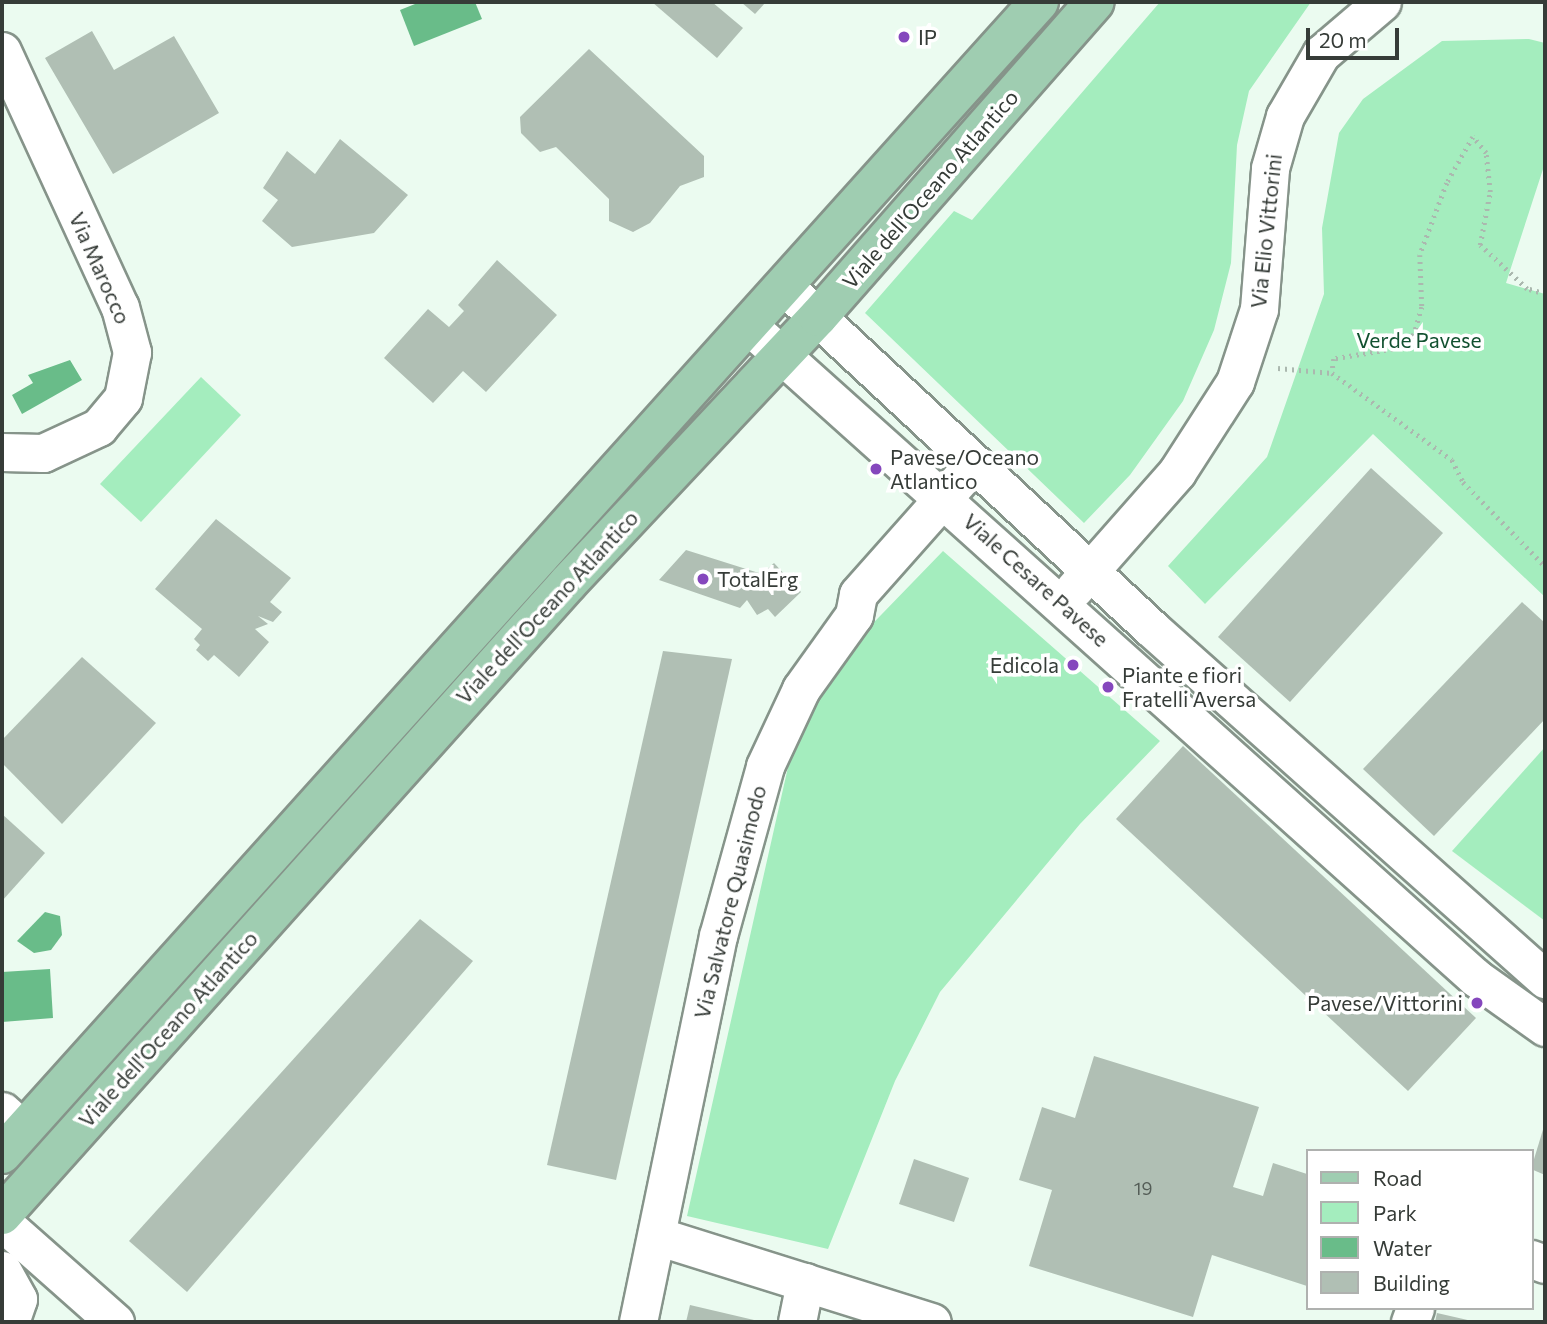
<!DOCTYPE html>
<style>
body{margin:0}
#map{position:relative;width:1547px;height:1324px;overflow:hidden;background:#ebfbf0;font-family:Commissioner,sans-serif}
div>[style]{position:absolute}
.green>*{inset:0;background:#a4edbe}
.water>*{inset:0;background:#69bc89}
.building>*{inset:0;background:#b0bfb4}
.path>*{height:4.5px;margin-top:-2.25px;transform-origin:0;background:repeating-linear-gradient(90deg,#abb8af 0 2px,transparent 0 7px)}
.roads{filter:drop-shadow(2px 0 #86948a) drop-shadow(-2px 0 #86948a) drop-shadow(0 2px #86948a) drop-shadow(0 -2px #86948a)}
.minor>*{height:37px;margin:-18.5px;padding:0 18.5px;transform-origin:18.5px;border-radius:18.5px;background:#fff}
.major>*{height:38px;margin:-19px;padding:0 19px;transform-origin:19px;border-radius:19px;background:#9fcdb1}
.dots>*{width:19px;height:19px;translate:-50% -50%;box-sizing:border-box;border:4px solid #fff;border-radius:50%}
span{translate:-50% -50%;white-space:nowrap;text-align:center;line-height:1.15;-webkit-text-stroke:7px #fff;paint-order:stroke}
.number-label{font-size:18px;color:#545d57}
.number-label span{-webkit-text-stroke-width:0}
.poi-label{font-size:21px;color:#363c38}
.left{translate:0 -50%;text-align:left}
.right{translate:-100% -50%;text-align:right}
.street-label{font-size:21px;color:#363c38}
.park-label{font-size:21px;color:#125130}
.frame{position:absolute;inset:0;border:4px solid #363c38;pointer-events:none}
.legend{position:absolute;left:1306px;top:1149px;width:228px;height:161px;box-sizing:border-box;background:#fff;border:2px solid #afb1af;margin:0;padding:9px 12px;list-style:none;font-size:21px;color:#363c38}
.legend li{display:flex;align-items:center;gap:14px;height:35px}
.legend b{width:35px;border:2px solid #afb1af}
.scale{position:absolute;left:1306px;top:28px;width:93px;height:32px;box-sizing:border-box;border:4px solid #363c38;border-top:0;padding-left:9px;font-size:21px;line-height:24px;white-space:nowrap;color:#363c38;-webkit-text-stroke:5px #fff;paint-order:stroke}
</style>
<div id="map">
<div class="green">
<i style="clip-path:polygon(1160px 2px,1311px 2px,1249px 91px,1237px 145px,1231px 263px,1214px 330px,1183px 401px,1130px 475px,1084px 523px,865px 313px,954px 211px,972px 220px)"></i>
<i style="clip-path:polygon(1529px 39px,1545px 43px,1545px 163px,1506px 283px,1545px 294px,1545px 597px,1373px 434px,1205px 604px,1168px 566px,1267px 457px,1324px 294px,1322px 228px,1339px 133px,1363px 99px,1442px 41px)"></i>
<i style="clip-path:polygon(201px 377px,241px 415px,141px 522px,100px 484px)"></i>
<i style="clip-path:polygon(943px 551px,1160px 741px,1080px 824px,940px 992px,895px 1081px,828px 1249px,687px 1216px,795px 736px,851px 646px)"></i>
<i style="clip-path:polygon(1545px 747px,1545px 921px,1452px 851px)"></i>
</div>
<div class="water">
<i style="clip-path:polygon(420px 2px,475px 2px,482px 19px,414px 46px,400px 10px)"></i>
<i style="clip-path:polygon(70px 360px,82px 380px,22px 414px,12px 395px,33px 383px,28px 375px)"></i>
<i style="clip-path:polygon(45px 912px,60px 916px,62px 935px,51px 950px,34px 953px,17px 941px)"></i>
<i style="clip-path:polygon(50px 969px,53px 1018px,2px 1022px,2px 972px)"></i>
</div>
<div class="building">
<i style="clip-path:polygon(652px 2px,712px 2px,743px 28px,717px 58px)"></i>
<i style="clip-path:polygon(741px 2px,766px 2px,755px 14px)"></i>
<i style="clip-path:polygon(92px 31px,114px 70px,174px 36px,219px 113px,113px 174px,45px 58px)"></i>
<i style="clip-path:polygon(589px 49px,704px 156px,704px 177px,680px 186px,650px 223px,633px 232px,609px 221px,609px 199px,556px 147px,540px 152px,521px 133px,520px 117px)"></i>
<i style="clip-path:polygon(340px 139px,408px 195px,374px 233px,292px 247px,262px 221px,278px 200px,263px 188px,287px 151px,315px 174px)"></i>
<i style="clip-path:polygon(497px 260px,557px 315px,486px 392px,463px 371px,433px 403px,384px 358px,428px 309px,449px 327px,464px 311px,458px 305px)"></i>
<i style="clip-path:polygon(1371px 468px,1443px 533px,1290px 702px,1218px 637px)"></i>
<i style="clip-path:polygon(216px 519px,291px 578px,270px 602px,282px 612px,273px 622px,258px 616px,268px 624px,255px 629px,269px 642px,239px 677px,214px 655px,208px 661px,196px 650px,200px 645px,194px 639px,202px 629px,155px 589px)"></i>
<i style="clip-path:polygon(686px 550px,762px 574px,774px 563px,801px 592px,775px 617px,768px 609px,757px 615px,747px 600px,740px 608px,659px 580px)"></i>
<i style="clip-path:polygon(1522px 602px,1545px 623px,1545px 719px,1434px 836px,1363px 769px)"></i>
<i style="clip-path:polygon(663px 651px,732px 659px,616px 1180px,547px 1165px)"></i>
<i style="clip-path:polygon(82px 657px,156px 723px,62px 824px,2px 763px,2px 740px)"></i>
<i style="clip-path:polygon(1183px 746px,1476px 1018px,1408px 1091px,1116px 819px)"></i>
<i style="clip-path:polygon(2px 814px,45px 853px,2px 901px)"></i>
<i style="clip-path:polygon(420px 919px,473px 961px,187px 1292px,129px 1241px)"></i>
<i style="clip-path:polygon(1094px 1056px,1259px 1107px,1233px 1187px,1263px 1196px,1273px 1163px,1307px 1174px,1307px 1286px,1212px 1255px,1193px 1317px,1029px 1266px,1052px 1190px,1019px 1180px,1042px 1107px,1075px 1118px)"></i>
<i style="clip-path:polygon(1545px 1123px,1545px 1175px,1531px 1169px)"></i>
<i style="clip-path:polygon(914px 1159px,969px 1178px,954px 1222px,899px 1204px)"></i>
<i style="clip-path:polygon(690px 1305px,754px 1320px,753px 1322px,686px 1322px)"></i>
<i style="clip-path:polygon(1437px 1313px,1472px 1321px,1472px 1322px,1435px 1322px)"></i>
</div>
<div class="path">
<i style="left:1545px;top:294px;width:19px;rotate:-164deg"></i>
<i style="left:1527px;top:289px;width:64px;rotate:-136.9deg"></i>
<i style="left:1480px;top:245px;width:54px;rotate:-79.3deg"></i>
<i style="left:1490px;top:192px;width:39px;rotate:-96deg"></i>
<i style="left:1486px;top:153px;width:21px;rotate:-129deg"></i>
<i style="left:1473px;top:137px;width:53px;rotate:119.5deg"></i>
<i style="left:1447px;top:183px;width:77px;rotate:110.6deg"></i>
<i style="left:1420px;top:255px;width:52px;rotate:87.8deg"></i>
<i style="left:1422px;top:307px;width:29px;rotate:106deg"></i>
<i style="left:1414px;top:335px;width:25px;rotate:146deg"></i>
<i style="left:1393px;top:349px;width:60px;rotate:170.4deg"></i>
<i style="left:1334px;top:359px;width:14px;rotate:98deg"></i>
<i style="left:1332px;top:373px;width:148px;rotate:35.9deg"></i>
<i style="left:1452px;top:460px;width:25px;rotate:63deg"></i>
<i style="left:1463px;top:482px;width:117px;rotate:45.7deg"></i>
<i style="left:1278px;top:368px;width:54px;rotate:5.3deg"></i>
</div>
<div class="roads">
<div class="minor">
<i style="left:2px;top:51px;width:282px;rotate:65.3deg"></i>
<i style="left:120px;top:307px;width:47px;rotate:75.1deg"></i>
<i style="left:132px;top:352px;width:47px;rotate:101.1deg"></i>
<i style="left:123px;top:398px;width:38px;rotate:130deg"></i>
<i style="left:99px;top:427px;width:62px;rotate:155.1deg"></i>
<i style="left:43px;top:453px;width:41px;rotate:-178.6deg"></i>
<i style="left:784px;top:286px;width:502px;rotate:42.98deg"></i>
<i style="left:1151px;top:628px;width:528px;rotate:41.7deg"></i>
<i style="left:748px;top:325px;width:978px;rotate:41.89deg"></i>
<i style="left:1476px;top:978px;width:85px;rotate:35.4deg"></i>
<i style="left:1074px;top:589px;width:156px;rotate:-48.6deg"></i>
<i style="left:1177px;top:472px;width:107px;rotate:-57.2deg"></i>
<i style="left:1235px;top:382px;width:77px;rotate:-71.8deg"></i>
<i style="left:1259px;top:309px;width:141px;rotate:-85.5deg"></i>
<i style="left:1270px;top:168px;width:54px;rotate:-73.9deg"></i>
<i style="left:1285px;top:116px;width:72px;rotate:-59.9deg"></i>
<i style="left:1321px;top:54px;width:80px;rotate:-40.4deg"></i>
<i style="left:2px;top:1111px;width:28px;rotate:42deg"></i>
<i style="left:2px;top:1222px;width:151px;rotate:41.5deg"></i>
<i style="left:657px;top:1236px;width:288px;rotate:17.4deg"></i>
<i style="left:1531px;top:1259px;width:15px;rotate:20deg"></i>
<i style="left:2px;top:1270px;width:33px;rotate:61deg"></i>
<i style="left:18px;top:1299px;width:24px;rotate:109deg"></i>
<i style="left:638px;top:1322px;width:394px;rotate:-78.3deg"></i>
<i style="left:718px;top:936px;width:176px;rotate:-74.5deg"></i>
<i style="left:765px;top:766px;width:85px;rotate:-64.9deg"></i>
<i style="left:801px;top:689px;width:91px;rotate:-54.4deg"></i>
<i style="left:854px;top:615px;width:21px;rotate:-79deg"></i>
<i style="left:858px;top:594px;width:154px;rotate:-48.4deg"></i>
<i style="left:797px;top:1322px;width:41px;rotate:-78.7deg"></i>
<i style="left:1410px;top:1322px;width:15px;rotate:-70deg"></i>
</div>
<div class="major">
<i style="left:2px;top:1154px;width:1550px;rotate:-48.01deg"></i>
<i style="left:2px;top:1215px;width:848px;rotate:-48.15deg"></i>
<i style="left:568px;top:583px;width:365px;rotate:-46.8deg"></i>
<i style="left:818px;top:317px;width:419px;rotate:-48.7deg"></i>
</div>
</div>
<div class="dots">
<i style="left:904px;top:37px;background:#8547bd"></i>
<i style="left:876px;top:469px;background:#8547bd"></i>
<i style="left:703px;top:579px;background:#8547bd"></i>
<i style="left:1073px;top:665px;background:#8547bd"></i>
<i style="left:1108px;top:687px;background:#8547bd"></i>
<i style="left:1477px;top:1003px;background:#8547bd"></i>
</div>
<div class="number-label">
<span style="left:1143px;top:1188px">19</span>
</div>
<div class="poi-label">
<span class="left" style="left:918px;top:37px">IP</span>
<span class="left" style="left:890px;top:469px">Pavese/Oceano<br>Atlantico</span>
<span class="left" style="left:717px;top:579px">TotalErg</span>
<span class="right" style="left:1059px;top:665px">Edicola</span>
<span class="left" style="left:1122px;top:687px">Piante e fiori<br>Fratelli Aversa</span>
<span class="right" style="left:1463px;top:1003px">Pavese/Vittorini</span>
</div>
<div class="street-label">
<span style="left:930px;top:189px;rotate:-49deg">Viale dell'Oceano Atlantico</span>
<span style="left:1266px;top:231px;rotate:-84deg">Via Elio Vittorini</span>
<span style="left:100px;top:268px;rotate:66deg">Via Marocco</span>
<span style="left:1036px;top:580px;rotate:42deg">Viale Cesare Pavese</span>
<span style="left:547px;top:607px;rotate:-47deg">Viale dell'Oceano Atlantico</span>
<span style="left:730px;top:902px;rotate:-76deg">Via Salvatore Quasimodo</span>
<span style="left:168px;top:1029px;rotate:-48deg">Viale dell'Oceano Atlantico</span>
</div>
<div class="park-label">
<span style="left:1419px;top:340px">Verde Pavese</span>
</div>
<div class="frame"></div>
<ul class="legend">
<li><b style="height:9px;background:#9fcdb1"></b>Road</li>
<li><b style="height:19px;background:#a4edbe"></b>Park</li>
<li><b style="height:19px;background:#69bc89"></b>Water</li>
<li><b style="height:19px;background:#b0bfb4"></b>Building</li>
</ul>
<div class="scale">20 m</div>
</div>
